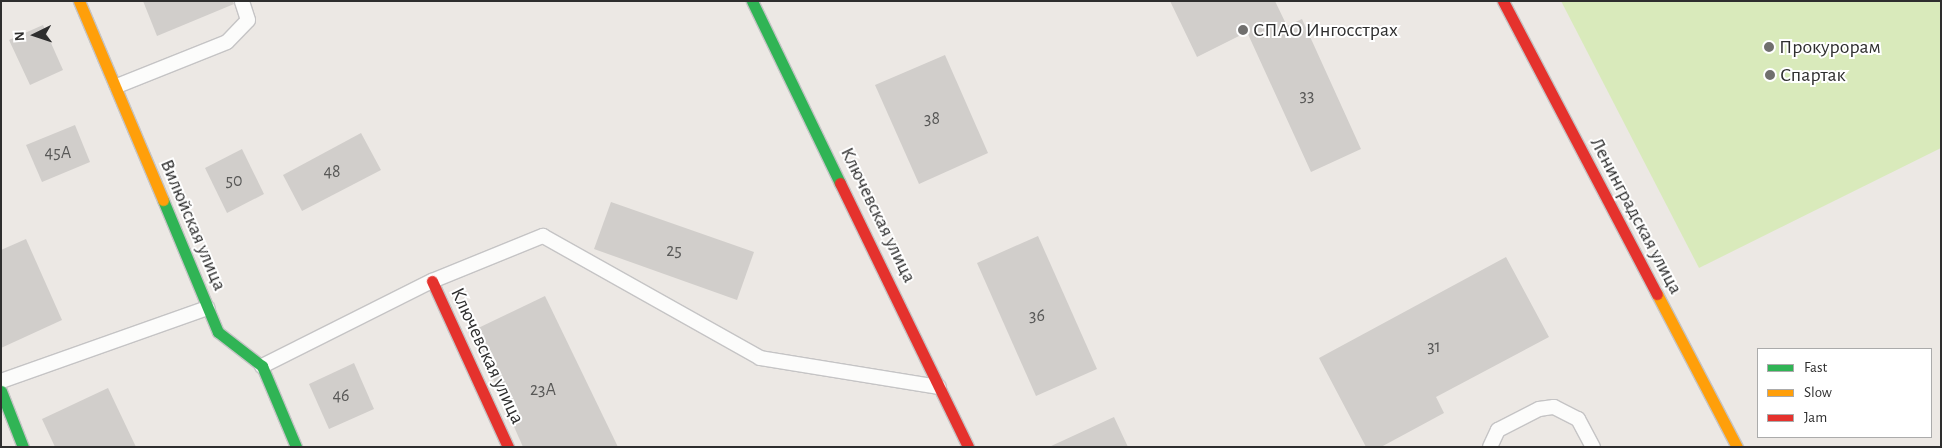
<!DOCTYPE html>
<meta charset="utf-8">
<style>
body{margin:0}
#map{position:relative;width:1942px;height:448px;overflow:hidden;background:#ece8e4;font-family:"Alegreya Sans",sans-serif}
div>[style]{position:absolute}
.pitch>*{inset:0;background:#d9eabb}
.building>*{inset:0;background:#d1cecb}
.roads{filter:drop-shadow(1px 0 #c5c4c5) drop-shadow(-1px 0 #c5c4c5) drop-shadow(0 1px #c5c4c5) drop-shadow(0 -1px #c5c4c5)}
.lane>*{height:14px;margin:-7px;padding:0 7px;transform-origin:7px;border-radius:7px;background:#fcfcfb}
.fast>*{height:11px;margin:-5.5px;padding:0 5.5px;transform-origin:5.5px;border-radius:5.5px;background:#30b455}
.slow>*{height:11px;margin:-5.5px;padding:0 5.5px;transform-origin:5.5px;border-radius:5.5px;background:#ff9f0a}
.jam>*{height:11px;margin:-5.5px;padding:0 5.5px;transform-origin:5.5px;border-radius:5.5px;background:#e5322d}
.dots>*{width:14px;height:14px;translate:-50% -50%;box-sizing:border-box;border:2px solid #fff;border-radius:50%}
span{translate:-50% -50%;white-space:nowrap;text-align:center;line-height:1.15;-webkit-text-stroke:4px #fff;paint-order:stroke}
.number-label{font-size:18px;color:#585857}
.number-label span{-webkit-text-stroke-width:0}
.poi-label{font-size:20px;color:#2e2e2e}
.left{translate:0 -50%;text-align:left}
.street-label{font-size:20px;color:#2e2e2e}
.frame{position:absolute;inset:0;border:2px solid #2e2e2e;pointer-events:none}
.legend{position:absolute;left:1757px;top:348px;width:175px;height:90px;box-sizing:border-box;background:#fff;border:1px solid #ababab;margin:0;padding:6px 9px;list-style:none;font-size:15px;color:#2e2e2e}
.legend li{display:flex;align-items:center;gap:10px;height:25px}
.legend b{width:25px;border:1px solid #ababab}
.north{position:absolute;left:10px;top:10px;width:50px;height:50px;-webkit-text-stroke:4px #fff;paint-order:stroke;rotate:266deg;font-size:14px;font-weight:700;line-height:20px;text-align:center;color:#2e2e2e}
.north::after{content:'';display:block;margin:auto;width:18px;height:22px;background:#2e2e2e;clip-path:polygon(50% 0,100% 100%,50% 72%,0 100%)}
</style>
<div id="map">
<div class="pitch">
<i style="clip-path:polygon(1561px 1px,1941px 1px,1941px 148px,1699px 268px)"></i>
</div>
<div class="building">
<i style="clip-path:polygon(143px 1px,233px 1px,234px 4px,157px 36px)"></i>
<i style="clip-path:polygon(1170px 1px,1275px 1px,1287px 26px,1302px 19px,1361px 149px,1311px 172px,1247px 32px,1197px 57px)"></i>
<i style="clip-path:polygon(43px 25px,63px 70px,30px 85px,9px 40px)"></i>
<i style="clip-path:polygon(945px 55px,988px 153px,919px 184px,875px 85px)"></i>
<i style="clip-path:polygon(75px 125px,90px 162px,42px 182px,26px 145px)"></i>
<i style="clip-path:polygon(361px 133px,381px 170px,302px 211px,283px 175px)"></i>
<i style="clip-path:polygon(242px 149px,264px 194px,227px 213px,205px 168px)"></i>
<i style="clip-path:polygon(611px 202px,754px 252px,737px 300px,594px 249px)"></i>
<i style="clip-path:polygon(1038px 236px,1097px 369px,1036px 396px,977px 263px)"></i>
<i style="clip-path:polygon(26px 239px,62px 320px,1px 348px,1px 250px)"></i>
<i style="clip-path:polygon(1506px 257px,1549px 337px,1436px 397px,1444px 413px,1381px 447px,1366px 447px,1319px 358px)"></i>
<i style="clip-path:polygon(545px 296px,618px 447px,523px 447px,472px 331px)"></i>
<i style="clip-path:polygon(354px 363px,374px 409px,329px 429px,309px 384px)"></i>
<i style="clip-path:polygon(108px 388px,136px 447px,55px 447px,42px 419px)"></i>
<i style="clip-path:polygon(1114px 417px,1128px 447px,1049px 447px)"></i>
</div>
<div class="roads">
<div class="lane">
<i style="left:117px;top:86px;width:118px;rotate:-21.8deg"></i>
<i style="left:227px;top:42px;width:30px;rotate:-46deg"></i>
<i style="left:248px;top:20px;width:20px;rotate:-108deg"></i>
<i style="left:262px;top:366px;width:190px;rotate:-26.6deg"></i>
<i style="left:432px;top:281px;width:120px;rotate:-22.1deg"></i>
<i style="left:543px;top:236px;width:249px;rotate:29.3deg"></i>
<i style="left:760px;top:358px;width:181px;rotate:9.2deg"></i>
<i style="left:1px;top:381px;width:219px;rotate:-19.5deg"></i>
<i style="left:1490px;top:447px;width:19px;rotate:-65deg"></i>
<i style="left:1498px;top:430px;width:46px;rotate:-27.1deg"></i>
<i style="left:1539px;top:409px;width:15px;rotate:-8deg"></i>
<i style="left:1554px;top:407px;width:27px;rotate:27deg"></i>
<i style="left:1578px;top:419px;width:32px;rotate:62deg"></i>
</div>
<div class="fast">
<i style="left:752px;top:1px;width:202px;rotate:64.2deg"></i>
<i style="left:163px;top:200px;width:143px;rotate:67.4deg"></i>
<i style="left:218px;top:332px;width:56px;rotate:37.7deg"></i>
<i style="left:262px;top:366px;width:88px;rotate:67.2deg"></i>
<i style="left:1px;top:391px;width:60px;rotate:68.6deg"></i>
</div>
<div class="slow">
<i style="left:79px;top:1px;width:216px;rotate:67.1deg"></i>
<i style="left:1657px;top:294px;width:173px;rotate:62.4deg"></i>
</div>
<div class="jam">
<i style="left:1503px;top:1px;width:331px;rotate:62.3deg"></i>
<i style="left:840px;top:183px;width:293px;rotate:64.1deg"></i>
<i style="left:432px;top:281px;width:183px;rotate:65.4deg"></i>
</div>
</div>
<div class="dots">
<i style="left:1243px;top:30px;background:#706f6e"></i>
<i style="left:1769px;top:47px;background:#706f6e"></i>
<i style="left:1770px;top:75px;background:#706f6e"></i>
</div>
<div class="number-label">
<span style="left:1307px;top:96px">33</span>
<span style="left:932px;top:119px">38</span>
<span style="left:58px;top:153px">45А</span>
<span style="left:332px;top:172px">48</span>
<span style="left:234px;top:181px">50</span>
<span style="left:674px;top:251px">25</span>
<span style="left:1037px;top:316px">36</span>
<span style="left:1434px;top:347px">31</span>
<span style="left:543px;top:390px">23А</span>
<span style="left:341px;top:396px">46</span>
</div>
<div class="poi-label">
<span class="left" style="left:1253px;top:30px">СПАО Ингосстрах</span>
<span class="left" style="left:1779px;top:47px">Прокурорам</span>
<span class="left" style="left:1780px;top:75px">Спартак</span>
</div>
<div class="street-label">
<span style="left:878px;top:215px;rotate:64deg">Ключевская улица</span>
<span style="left:1636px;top:216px;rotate:62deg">Ленинградская улица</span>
<span style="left:193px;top:225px;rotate:67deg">Вилюйская улица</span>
<span style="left:487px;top:356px;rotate:65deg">Ключевская улица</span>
</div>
<div class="frame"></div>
<ul class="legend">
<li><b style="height:6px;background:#30b455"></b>Fast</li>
<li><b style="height:6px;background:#ff9f0a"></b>Slow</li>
<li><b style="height:6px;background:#e5322d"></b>Jam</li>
</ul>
<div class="north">N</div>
</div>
